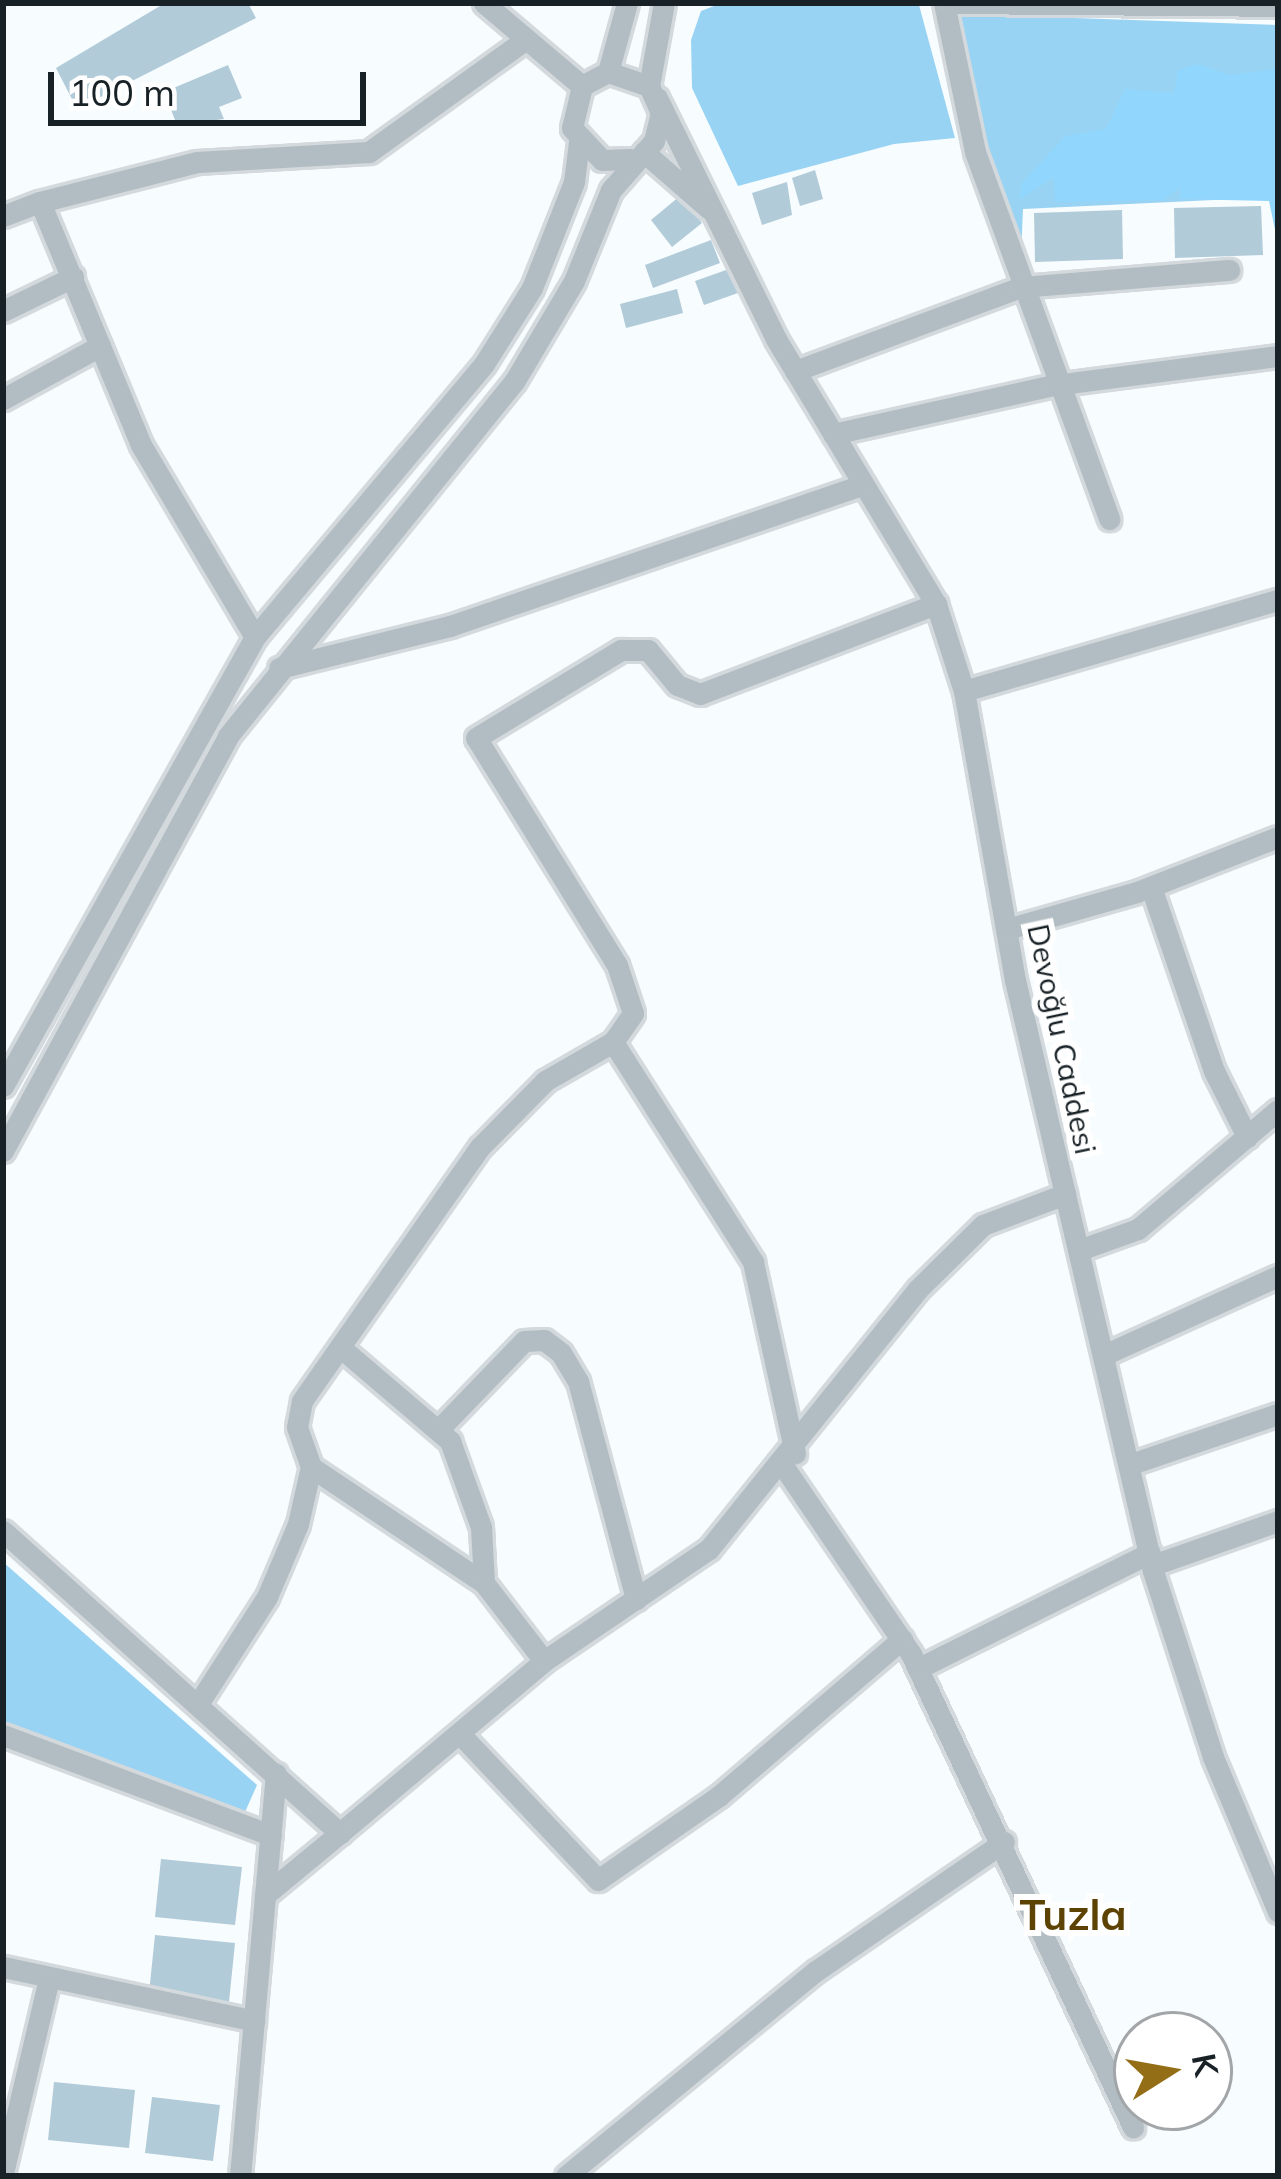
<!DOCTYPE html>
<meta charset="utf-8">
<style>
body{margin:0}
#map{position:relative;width:1281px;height:2179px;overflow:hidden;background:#f7fcff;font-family:Mulish,sans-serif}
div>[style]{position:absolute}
.green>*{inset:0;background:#99d3f4}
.forest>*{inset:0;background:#91d6fc}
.building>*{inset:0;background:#b2cbd8}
.roads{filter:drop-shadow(3px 0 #d3d9dc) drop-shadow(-3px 0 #d3d9dc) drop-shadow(0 3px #d3d9dc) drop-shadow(0 -3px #d3d9dc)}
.minor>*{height:21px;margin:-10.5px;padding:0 10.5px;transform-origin:10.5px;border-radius:10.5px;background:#b2bdc3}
span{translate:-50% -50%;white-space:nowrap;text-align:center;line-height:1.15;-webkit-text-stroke:12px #fff;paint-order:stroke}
.street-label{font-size:30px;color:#182126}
.district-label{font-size:42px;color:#5c4304;font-weight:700}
.frame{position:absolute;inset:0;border:6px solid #182126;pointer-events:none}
.north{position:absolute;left:1113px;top:2011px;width:120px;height:120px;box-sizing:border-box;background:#fff;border:3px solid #a3a6a8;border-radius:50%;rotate:79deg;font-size:33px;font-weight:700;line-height:48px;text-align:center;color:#182126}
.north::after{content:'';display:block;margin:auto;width:42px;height:54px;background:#936e16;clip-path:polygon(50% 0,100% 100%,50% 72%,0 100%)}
.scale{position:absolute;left:48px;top:72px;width:318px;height:54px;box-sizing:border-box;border:6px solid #182126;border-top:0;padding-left:15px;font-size:36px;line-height:42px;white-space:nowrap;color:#182126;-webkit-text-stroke:9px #fff;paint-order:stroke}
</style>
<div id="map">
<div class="green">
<i style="clip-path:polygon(722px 3px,919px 5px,955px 138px,894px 144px,738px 186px,692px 88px,691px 40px,701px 11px)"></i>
<i style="clip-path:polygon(958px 14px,1278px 25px,1278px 197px,1023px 209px,1021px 256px,952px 27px)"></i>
<i style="clip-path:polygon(3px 1562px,257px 1785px,241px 1821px,3px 1725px)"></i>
</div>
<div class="forest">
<i style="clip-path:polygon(1198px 64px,1230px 75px,1276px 69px,1278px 244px,1269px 201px,1179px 199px,1181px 187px,1164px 200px,1055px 202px,1054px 177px,1019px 200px,1022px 183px,1065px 136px,1106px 129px,1125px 89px,1174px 93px,1178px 70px)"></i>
</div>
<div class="building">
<i style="clip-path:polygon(165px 3px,248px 3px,256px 18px,77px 109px,56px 68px)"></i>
<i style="clip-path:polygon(228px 65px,242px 98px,219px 107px,224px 119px,177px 125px,164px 92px)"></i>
<i style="clip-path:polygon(815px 170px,823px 199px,800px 206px,792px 178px)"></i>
<i style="clip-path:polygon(787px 182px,792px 215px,762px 225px,752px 193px)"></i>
<i style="clip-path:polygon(680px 196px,702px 223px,672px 247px,651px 220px)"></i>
<i style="clip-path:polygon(1261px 206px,1263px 255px,1175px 258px,1174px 208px)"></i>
<i style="clip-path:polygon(1122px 210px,1123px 259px,1035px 262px,1034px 213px)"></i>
<i style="clip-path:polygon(711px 240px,720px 263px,653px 288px,645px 265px)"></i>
<i style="clip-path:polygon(729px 269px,738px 293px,704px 305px,695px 281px)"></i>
<i style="clip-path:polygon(677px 289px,683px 313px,626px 328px,620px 304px)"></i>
<i style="clip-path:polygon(161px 1859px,242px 1867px,235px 1925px,155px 1917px)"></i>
<i style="clip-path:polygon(155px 1935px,235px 1943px,229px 2002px,149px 1993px)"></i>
<i style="clip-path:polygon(54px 2082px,135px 2090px,129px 2148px,48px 2140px)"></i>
<i style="clip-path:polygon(152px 2097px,220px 2105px,213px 2161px,145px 2153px)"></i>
</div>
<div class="roads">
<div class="minor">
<i style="left:484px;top:3px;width:128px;rotate:40.3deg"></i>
<i style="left:944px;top:3px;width:152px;rotate:78.2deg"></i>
<i style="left:975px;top:152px;width:391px;rotate:69.9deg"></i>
<i style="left:951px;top:3px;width:327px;rotate:0.5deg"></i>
<i style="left:608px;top:72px;width:72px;rotate:-74.6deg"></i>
<i style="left:649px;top:86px;width:84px;rotate:-79.8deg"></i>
<i style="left:657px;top:98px;width:269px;rotate:63.7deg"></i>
<i style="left:776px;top:339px;width:310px;rotate:58.9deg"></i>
<i style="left:936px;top:604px;width:91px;rotate:72.2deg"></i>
<i style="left:964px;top:691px;width:293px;rotate:80deg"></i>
<i style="left:1015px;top:980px;width:607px;rotate:76.86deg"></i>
<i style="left:1153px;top:1571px;width:195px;rotate:72.1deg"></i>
<i style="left:1213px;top:1757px;width:168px;rotate:67.2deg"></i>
<i style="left:644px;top:152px;width:86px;rotate:41.2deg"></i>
<i style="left:40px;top:202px;width:162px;rotate:-14.3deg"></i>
<i style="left:197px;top:162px;width:172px;rotate:-3.3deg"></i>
<i style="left:369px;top:152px;width:192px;rotate:-35.7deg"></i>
<i style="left:3px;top:216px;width:40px;rotate:-21deg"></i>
<i style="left:40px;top:202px;width:156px;rotate:67.4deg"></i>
<i style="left:100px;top:346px;width:111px;rotate:151.3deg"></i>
<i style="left:3px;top:311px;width:78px;rotate:-25.9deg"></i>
<i style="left:100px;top:346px;width:107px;rotate:67.5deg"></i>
<i style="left:141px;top:445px;width:223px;rotate:59.3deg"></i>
<i style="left:795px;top:371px;width:241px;rotate:-20.4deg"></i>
<i style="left:1021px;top:287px;width:209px;rotate:-4.7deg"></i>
<i style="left:833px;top:434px;width:226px;rotate:-12.5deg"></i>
<i style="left:1054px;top:385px;width:226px;rotate:-7.4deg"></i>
<i style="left:279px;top:668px;width:176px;rotate:-13.8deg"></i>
<i style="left:450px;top:626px;width:436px;rotate:-18.9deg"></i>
<i style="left:964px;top:691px;width:327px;rotate:-16.2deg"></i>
<i style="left:1151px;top:887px;width:194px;rotate:71.1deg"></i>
<i style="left:1214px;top:1071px;width:74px;rotate:63.4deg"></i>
<i style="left:1007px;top:929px;width:135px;rotate:-15.9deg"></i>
<i style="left:1137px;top:892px;width:151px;rotate:-21.3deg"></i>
<i style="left:613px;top:1042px;width:261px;rotate:57.5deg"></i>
<i style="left:753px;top:1262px;width:196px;rotate:77.6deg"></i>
<i style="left:3px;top:1086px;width:515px;rotate:-60.7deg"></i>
<i style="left:255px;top:637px;width:356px;rotate:-50deg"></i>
<i style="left:484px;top:364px;width:90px;rotate:-57.7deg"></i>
<i style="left:532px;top:288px;width:114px;rotate:-68.4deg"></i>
<i style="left:574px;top:182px;width:40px;rotate:-82.9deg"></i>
<i style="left:3px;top:1151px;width:472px;rotate:-61.5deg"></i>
<i style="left:228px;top:736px;width:455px;rotate:-51.1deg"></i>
<i style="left:514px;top:382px;width:117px;rotate:-59.3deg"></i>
<i style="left:574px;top:281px;width:98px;rotate:-67.9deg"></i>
<i style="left:611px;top:190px;width:65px;rotate:-48.7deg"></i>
<i style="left:654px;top:141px;width:29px;rotate:-76deg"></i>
<i style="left:661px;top:113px;width:30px;rotate:-114deg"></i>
<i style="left:649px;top:86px;width:43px;rotate:-161.1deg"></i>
<i style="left:608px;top:72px;width:30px;rotate:152deg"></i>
<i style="left:582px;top:86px;width:43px;rotate:103.4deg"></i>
<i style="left:572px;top:128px;width:44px;rotate:46.8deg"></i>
<i style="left:602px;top:160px;width:29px;rotate:-2deg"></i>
<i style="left:1079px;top:1250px;width:63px;rotate:-19.6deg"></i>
<i style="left:1138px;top:1229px;width:184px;rotate:-40.4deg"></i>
<i style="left:340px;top:1347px;width:145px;rotate:40.5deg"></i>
<i style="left:450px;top:1441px;width:91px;rotate:70.2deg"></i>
<i style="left:481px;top:1527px;width:56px;rotate:86.9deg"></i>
<i style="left:1106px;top:1354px;width:189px;rotate:-24.4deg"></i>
<i style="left:439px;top:1429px;width:122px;rotate:-46deg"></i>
<i style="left:524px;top:1341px;width:20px;rotate:-3deg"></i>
<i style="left:544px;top:1340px;width:21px;rotate:37deg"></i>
<i style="left:561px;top:1353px;width:33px;rotate:59deg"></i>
<i style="left:578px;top:1381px;width:226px;rotate:75.1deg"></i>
<i style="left:1131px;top:1464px;width:155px;rotate:-18.8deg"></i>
<i style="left:311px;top:1467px;width:208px;rotate:33.8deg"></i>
<i style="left:484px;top:1583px;width:98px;rotate:52.4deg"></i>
<i style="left:784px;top:1467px;width:226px;rotate:55.8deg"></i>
<i style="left:911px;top:1654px;width:523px;rotate:64.86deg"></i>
<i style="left:3px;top:1531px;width:453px;rotate:41.9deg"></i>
<i style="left:340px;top:1833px;width:267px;rotate:-40.1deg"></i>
<i style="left:544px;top:1661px;width:199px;rotate:-34.2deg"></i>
<i style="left:709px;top:1549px;width:332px;rotate:-51.2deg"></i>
<i style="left:917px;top:1290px;width:93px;rotate:-44.6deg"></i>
<i style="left:983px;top:1225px;width:88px;rotate:-20.7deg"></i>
<i style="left:1153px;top:1565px;width:133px;rotate:-19.4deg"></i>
<i style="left:919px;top:1668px;width:258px;rotate:-26.5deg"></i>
<i style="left:198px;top:1704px;width:127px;rotate:-57.2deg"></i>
<i style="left:267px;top:1597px;width:79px;rotate:-67deg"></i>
<i style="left:298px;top:1524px;width:58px;rotate:-77.2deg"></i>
<i style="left:311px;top:1467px;width:42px;rotate:-109.3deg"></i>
<i style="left:297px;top:1427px;width:26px;rotate:-79deg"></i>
<i style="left:302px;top:1401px;width:310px;rotate:-55deg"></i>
<i style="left:480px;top:1147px;width:93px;rotate:-45.4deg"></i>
<i style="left:545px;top:1081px;width:78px;rotate:-29.8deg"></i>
<i style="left:613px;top:1042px;width:35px;rotate:-55deg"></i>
<i style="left:633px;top:1013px;width:51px;rotate:-108.4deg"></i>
<i style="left:617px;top:965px;width:267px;rotate:-121.8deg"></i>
<i style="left:476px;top:738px;width:170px;rotate:-31.3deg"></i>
<i style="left:621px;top:650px;width:27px"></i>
<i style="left:648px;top:650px;width:45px;rotate:50.4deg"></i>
<i style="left:677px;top:685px;width:25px;rotate:21deg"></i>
<i style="left:700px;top:694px;width:253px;rotate:-20.9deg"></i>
<i style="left:460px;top:1734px;width:201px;rotate:46.6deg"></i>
<i style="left:598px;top:1880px;width:147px;rotate:-34.8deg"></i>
<i style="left:719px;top:1796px;width:241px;rotate:-40.6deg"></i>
<i style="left:3px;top:1735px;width:286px;rotate:20.5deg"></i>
<i style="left:265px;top:1895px;width:97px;rotate:-39.6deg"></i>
<i style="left:3px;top:1967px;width:257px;rotate:12.1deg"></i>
<i style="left:3px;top:2173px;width:200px;rotate:-76.7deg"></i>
<i style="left:240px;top:2176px;width:404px;rotate:-84.9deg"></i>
<i style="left:566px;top:2176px;width:323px;rotate:-39.4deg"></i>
<i style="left:816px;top:1971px;width:228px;rotate:-34.5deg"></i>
</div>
</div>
<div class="street-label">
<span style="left:1062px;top:1039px;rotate:78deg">Devoğlu Caddesi</span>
</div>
<div class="district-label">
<span style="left:1073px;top:1915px">Tuzla</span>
</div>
<div class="frame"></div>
<div class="north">K</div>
<div class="scale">100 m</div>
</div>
